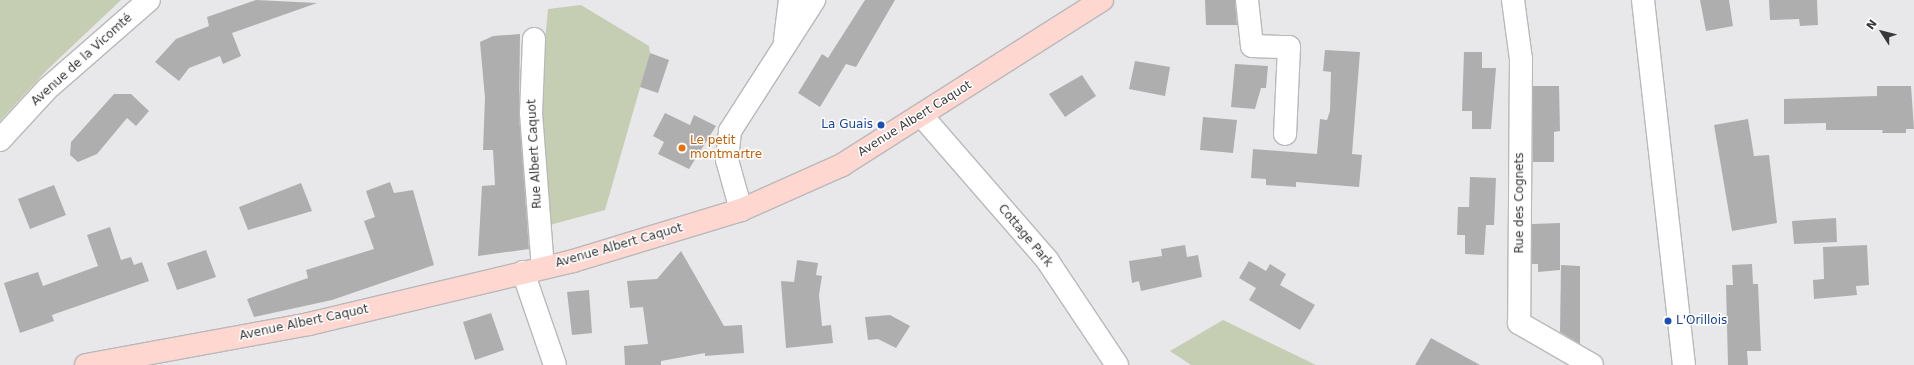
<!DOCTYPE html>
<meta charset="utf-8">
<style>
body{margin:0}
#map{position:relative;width:1914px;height:365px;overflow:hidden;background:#e8e8ea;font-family:"DejaVu Sans",sans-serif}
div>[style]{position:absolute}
.green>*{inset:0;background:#c5ceb3}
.building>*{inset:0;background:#aeaeaf}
.roads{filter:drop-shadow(1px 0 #b9b9ba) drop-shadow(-1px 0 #b9b9ba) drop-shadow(0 1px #b9b9ba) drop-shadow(0 -1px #b9b9ba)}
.minor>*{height:22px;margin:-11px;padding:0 11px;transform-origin:11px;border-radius:11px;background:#fff}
.major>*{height:22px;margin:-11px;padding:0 11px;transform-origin:11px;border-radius:11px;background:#fed7d1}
.dots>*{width:11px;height:11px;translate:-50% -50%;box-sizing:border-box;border:2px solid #fff;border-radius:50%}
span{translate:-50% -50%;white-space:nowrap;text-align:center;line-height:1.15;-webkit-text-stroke:3px #fff;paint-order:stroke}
.street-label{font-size:12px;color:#383839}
.transit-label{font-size:12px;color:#164399}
.right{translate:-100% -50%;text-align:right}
.left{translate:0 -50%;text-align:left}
.food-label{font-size:12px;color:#c56008}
.north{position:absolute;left:1862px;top:12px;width:40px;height:40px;-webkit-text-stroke:3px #fff;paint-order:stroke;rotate:306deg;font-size:11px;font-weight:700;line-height:16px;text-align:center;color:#383839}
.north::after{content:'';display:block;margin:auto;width:14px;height:18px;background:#383839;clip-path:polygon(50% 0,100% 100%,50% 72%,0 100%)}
</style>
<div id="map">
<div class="green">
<i style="clip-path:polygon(0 0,121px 0,47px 70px,0 121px)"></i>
<i style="clip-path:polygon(581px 5px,649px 46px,650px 53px,605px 210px,546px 226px,539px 106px,548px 9px)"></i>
<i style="clip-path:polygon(1223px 320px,1316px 365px,1191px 365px,1170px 351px)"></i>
</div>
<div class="building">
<i style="clip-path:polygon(256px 0,317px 3px,232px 33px,241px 56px,223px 64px,220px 56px,189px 68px,179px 81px,155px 62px,176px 39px,209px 26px,207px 17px)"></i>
<i style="clip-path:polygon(865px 0,895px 0,856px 67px,846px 64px,820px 107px,798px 93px,822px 54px,828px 58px)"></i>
<i style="clip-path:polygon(1205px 0,1235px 0,1237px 25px,1206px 25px)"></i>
<i style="clip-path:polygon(1700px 0,1729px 0,1733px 26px,1706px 31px)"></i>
<i style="clip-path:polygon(1769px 0,1817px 0,1818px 25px,1800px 26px,1799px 19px,1770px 20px)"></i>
<i style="clip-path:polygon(520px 34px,519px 114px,529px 249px,478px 256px,482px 186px,495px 185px,493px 150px,483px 150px,485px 98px,480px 42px,493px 36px)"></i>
<i style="clip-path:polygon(1325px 50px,1360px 52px,1352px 154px,1362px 155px,1359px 187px,1296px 182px,1296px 187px,1266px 185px,1266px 179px,1251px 178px,1253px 149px,1317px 154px,1320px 119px,1327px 120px,1330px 111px,1331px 72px,1323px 71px)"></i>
<i style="clip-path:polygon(1464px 52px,1482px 52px,1482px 68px,1496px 68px,1491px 129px,1472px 129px,1472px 111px,1462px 111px)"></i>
<i style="clip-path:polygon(650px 53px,669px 60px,658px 93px,640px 87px)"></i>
<i style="clip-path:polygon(1135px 61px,1170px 67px,1165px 96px,1129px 89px)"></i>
<i style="clip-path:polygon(1235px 64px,1268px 66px,1266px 88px,1261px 88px,1255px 109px,1231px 107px)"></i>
<i style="clip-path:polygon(1082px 75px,1096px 96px,1065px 117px,1049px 94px)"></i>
<i style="clip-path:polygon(1533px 86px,1559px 86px,1560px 131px,1554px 132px,1554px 162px,1533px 162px)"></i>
<i style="clip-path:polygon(1877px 86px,1911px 86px,1914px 129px,1906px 129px,1906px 133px,1882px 133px,1883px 130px,1826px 130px,1826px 123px,1784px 124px,1784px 99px,1877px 96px)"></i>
<i style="clip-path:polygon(114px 94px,131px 94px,149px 111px,136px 126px,127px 118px,97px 154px,78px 162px,70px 155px,71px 142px)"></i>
<i style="clip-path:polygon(665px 113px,690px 125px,694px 115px,716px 126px,689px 169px,658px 154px,664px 142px,653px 136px)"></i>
<i style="clip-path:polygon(1203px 117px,1237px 120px,1233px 153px,1200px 150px)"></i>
<i style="clip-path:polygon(1748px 119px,1754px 156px,1769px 155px,1777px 223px,1732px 231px,1714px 125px)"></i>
<i style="clip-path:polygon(1470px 177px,1496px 178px,1494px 225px,1486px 225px,1484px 255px,1465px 254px,1465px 235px,1457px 235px,1458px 207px,1469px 207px)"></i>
<i style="clip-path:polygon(390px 182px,394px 193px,413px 190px,434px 265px,332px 300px,254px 317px,247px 299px,308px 278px,306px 270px,374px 249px,364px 221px,375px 217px,366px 191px)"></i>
<i style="clip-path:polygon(301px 183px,312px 211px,248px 230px,239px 207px)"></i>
<i style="clip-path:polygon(54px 185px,66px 215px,30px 229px,18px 199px)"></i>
<i style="clip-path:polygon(1836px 218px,1837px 242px,1794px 244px,1792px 221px)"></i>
<i style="clip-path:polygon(1560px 223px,1560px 270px,1538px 272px,1538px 264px,1532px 264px,1532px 224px)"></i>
<i style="clip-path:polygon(110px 227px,121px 260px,131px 257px,134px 265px,142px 262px,149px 281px,52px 315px,54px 321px,20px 333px,4px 283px,38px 272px,43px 286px,98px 266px,87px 235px)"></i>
<i style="clip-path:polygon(1185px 245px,1187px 257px,1198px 255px,1202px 277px,1141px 291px,1139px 281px,1132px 283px,1129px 261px,1162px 256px,1161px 249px)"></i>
<i style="clip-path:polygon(1867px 245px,1869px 285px,1856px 286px,1857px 295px,1814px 299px,1813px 280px,1824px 279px,1823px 247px)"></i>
<i style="clip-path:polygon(206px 250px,216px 277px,177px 290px,167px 263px)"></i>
<i style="clip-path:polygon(681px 251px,724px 326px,742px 325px,744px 353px,705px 356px,705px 353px,661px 361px,661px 365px,625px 365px,624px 346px,648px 344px,643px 307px,630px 308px,627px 281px,657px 279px)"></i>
<i style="clip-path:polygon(797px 260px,818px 263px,816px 275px,822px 276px,819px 295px,822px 326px,831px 325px,833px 343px,786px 348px,781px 281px,794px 282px)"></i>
<i style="clip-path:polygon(1249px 261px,1266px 271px,1270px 264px,1286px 274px,1280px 285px,1315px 305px,1300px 330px,1249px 300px,1256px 288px,1239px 278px)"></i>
<i style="clip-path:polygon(1752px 264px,1753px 284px,1758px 284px,1761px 351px,1747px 351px,1748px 365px,1728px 365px,1726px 285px,1733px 285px,1732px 265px)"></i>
<i style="clip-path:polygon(1561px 265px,1580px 266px,1580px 344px,1560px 332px)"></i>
<i style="clip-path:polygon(589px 290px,592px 333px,572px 335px,567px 292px)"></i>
<i style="clip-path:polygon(491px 313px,504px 350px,475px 360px,463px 322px)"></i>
<i style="clip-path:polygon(890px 315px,910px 326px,896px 348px,878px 339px,868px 340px,865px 317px)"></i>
<i style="clip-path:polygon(1431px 338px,1480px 365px,1415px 365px)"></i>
</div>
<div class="roads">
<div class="minor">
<i style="left:1247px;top:0;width:46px;rotate:83.8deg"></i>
<i style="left:1252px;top:46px;width:37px;rotate:2deg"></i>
<i style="left:1289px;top:47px;width:87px;rotate:92.6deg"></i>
<i style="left:1513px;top:0;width:60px;rotate:82.3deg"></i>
<i style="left:1521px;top:59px;width:264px;rotate:90.4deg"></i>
<i style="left:1519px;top:323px;width:84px;rotate:29.9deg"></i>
<i style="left:1643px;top:0;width:367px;rotate:83.6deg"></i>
<i style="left:534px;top:39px;width:74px;rotate:92.3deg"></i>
<i style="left:531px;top:113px;width:155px;rotate:85.6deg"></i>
<i style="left:785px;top:40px;width:40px;rotate:-82.9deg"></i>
<i style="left:922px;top:116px;width:191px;rotate:49deg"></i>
<i style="left:1047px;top:260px;width:126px;rotate:56.3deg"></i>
<i style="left:0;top:140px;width:69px;rotate:-47.3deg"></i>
<i style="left:47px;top:89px;width:135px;rotate:-41.1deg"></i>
<i style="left:741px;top:210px;width:52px;rotate:-105.6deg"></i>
<i style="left:727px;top:160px;width:29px;rotate:-84deg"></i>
<i style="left:730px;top:131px;width:156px;rotate:-57.3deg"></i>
<i style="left:523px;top:272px;width:98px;rotate:71deg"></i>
</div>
<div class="major">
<i style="left:86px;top:365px;width:227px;rotate:-10.4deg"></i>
<i style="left:309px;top:324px;width:271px;rotate:-13.4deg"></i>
<i style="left:573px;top:261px;width:176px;rotate:-16.9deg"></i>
<i style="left:741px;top:210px;width:111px;rotate:-24deg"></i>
<i style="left:842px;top:165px;width:308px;rotate:-32.4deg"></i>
</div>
</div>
<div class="dots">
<i style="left:881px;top:125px;background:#1a4fb4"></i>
<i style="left:682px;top:148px;background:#e8710a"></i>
<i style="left:1668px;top:321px;background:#1a4fb4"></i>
</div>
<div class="street-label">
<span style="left:82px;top:60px;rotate:-42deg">Avenue de la Vicomté</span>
<span style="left:915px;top:119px;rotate:-32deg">Avenue Albert Caquot</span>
<span style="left:535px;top:154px;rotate:-93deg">Rue Albert Caquot</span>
<span style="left:1520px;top:203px;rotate:-90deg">Rue des Cognets</span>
<span style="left:1025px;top:236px;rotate:50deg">Cottage Park</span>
<span style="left:619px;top:246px;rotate:-16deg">Avenue Albert Caquot</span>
<span style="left:304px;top:323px;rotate:-12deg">Avenue Albert Caquot</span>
</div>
<div class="transit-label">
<span class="right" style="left:873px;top:125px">La Guais</span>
<span class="left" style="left:1676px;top:321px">L'Orillois</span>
</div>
<div class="food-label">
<span class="left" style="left:690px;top:148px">Le petit<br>montmartre</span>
</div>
<div class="north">N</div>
</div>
